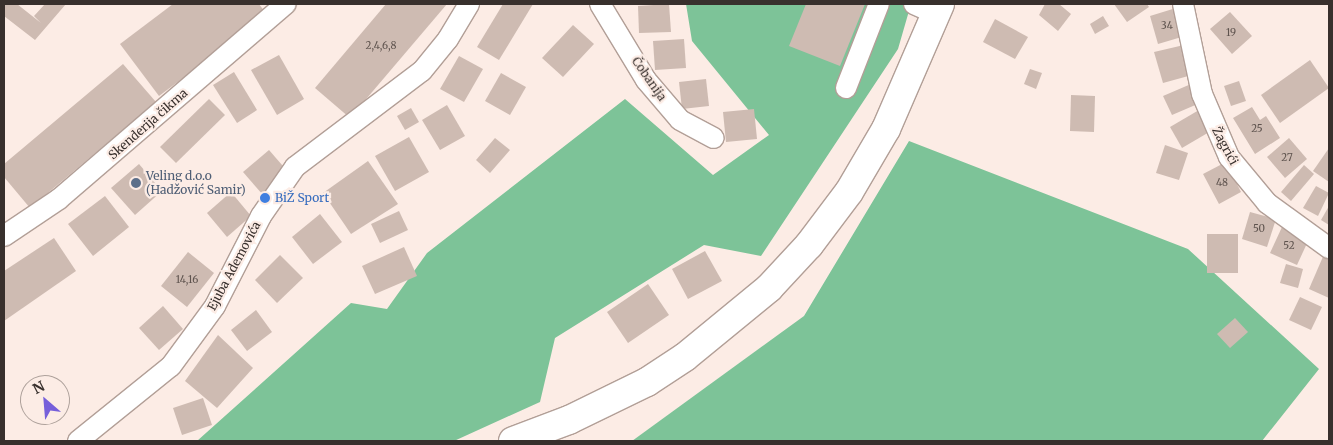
<!DOCTYPE html>
<meta charset="utf-8">
<style>
body{margin:0}
#map{position:relative;width:1333px;height:445px;overflow:hidden;background:#fcece5;font-family:Merriweather,serif}
div>[style]{position:absolute}
.forest>*{inset:0;background:#7dc398}
.building>*{inset:0;background:#cebbb2}
.roads{filter:drop-shadow(1px 0 #b29f97) drop-shadow(-1px 0 #b29f97) drop-shadow(0 1px #b29f97) drop-shadow(0 -1px #b29f97)}
.minor>*{height:20px;margin:-10px;padding:0 10px;transform-origin:10px;border-radius:10px;background:#fff}
.primary>*{height:28px;margin:-14px;padding:0 14px;transform-origin:14px;border-radius:14px;background:#fff}
.dots>*{width:14px;height:14px;translate:-50% -50%;box-sizing:border-box;border:2px solid #fcece5;border-radius:50%}
span{translate:-50% -50%;white-space:nowrap;text-align:center;line-height:1.15;-webkit-text-stroke:4.5px #fcece5;paint-order:stroke}
.number-label{font-size:10px;color:#5e534e}
.number-label span{-webkit-text-stroke-width:0}
.street-label{font-size:12px;color:#38302d}
.service-label{font-size:12px;color:#4e5e75}
.left{translate:0 -50%;text-align:left}
.shop-label{font-size:12px;color:#366cbe}
.frame{position:absolute;inset:0;border:5px solid #38302d;pointer-events:none}
.north{position:absolute;left:20px;top:375px;width:50px;height:50px;box-sizing:border-box;background:#fcece5;border:1px solid #aea19b;border-radius:50%;rotate:333deg;font-size:14px;font-weight:700;line-height:20px;text-align:center;color:#38302d}
.north::after{content:'';display:block;margin:auto;width:18px;height:22px;background:#765fda;clip-path:polygon(50% 0,100% 100%,50% 72%,0 100%)}
</style>
<div id="map">
<div class="forest">
<i style="clip-path:polygon(686px 4px,911px 4px,898px 49px,761px 256px,704px 245px,555px 338px,540px 402px,454px 441px,197px 441px,351px 303px,387px 309px,427px 253px,625px 99px,713px 175px,769px 135px,692px 41px)"></i>
<i style="clip-path:polygon(909px 141px,1188px 249px,1319px 369px,1262px 441px,632px 441px,804px 316px)"></i>
</div>
<div class="building">
<i style="clip-path:polygon(5px 4px,17px 4px,41px 23px,34px 16px,45px 4px,66px 4px,35px 40px,4px 16px)"></i>
<i style="clip-path:polygon(173px 4px,259px 4px,267px 15px,159px 96px,120px 44px)"></i>
<i style="clip-path:polygon(386px 4px,447px 4px,350px 118px,315px 88px)"></i>
<i style="clip-path:polygon(503px 4px,533px 4px,499px 60px,477px 47px)"></i>
<i style="clip-path:polygon(669px 4px,671px 32px,639px 33px,638px 6px)"></i>
<i style="clip-path:polygon(806px 4px,865px 4px,840px 66px,789px 46px)"></i>
<i style="clip-path:polygon(1045px 4px,1059px 4px,1071px 14px,1058px 31px,1039px 15px)"></i>
<i style="clip-path:polygon(1114px 4px,1147px 4px,1149px 7px,1127px 22px)"></i>
<i style="clip-path:polygon(1176px 8px,1185px 36px,1158px 44px,1150px 16px)"></i>
<i style="clip-path:polygon(1230px 12px,1252px 36px,1232px 54px,1210px 29px)"></i>
<i style="clip-path:polygon(1103px 16px,1109px 26px,1095px 34px,1090px 24px)"></i>
<i style="clip-path:polygon(995px 19px,1028px 37px,1015px 59px,983px 42px)"></i>
<i style="clip-path:polygon(573px 25px,594px 44px,563px 77px,542px 58px)"></i>
<i style="clip-path:polygon(684px 39px,686px 68px,655px 70px,653px 41px)"></i>
<i style="clip-path:polygon(1184px 45px,1192px 75px,1163px 83px,1154px 52px)"></i>
<i style="clip-path:polygon(279px 55px,304px 99px,277px 115px,251px 70px)"></i>
<i style="clip-path:polygon(459px 56px,483px 69px,464px 102px,440px 89px)"></i>
<i style="clip-path:polygon(1310px 60px,1329px 88px,1280px 123px,1261px 95px)"></i>
<i style="clip-path:polygon(123px 64px,156px 102px,30px 208px,4px 177px,4px 164px)"></i>
<i style="clip-path:polygon(1030px 69px,1042px 73px,1036px 89px,1024px 84px)"></i>
<i style="clip-path:polygon(234px 72px,257px 110px,237px 123px,213px 85px)"></i>
<i style="clip-path:polygon(501px 73px,526px 87px,510px 115px,485px 101px)"></i>
<i style="clip-path:polygon(706px 79px,709px 106px,682px 109px,679px 82px)"></i>
<i style="clip-path:polygon(1239px 81px,1246px 101px,1231px 106px,1224px 86px)"></i>
<i style="clip-path:polygon(1191px 84px,1200px 103px,1172px 115px,1163px 96px)"></i>
<i style="clip-path:polygon(1071px 95px,1095px 96px,1094px 132px,1070px 131px)"></i>
<i style="clip-path:polygon(209px 99px,225px 115px,176px 163px,160px 147px)"></i>
<i style="clip-path:polygon(447px 105px,465px 136px,440px 150px,422px 120px)"></i>
<i style="clip-path:polygon(1252px 107px,1260px 120px,1266px 116px,1280px 138px,1255px 154px,1233px 118px)"></i>
<i style="clip-path:polygon(411px 108px,419px 122px,405px 130px,397px 116px)"></i>
<i style="clip-path:polygon(754px 109px,757px 139px,726px 142px,723px 112px)"></i>
<i style="clip-path:polygon(1199px 110px,1211px 131px,1182px 148px,1170px 127px)"></i>
<i style="clip-path:polygon(409px 137px,429px 172px,395px 191px,375px 156px)"></i>
<i style="clip-path:polygon(495px 138px,510px 150px,490px 173px,476px 160px)"></i>
<i style="clip-path:polygon(1289px 138px,1307px 159px,1285px 178px,1267px 157px)"></i>
<i style="clip-path:polygon(1165px 145px,1188px 153px,1179px 180px,1156px 173px)"></i>
<i style="clip-path:polygon(1329px 148px,1329px 182px,1313px 171px)"></i>
<i style="clip-path:polygon(269px 150px,289px 173px,263px 195px,243px 172px)"></i>
<i style="clip-path:polygon(368px 161px,398px 204px,351px 234px,323px 193px)"></i>
<i style="clip-path:polygon(1226px 162px,1241px 192px,1219px 204px,1203px 174px)"></i>
<i style="clip-path:polygon(139px 164px,162px 191px,135px 215px,111px 188px)"></i>
<i style="clip-path:polygon(1304px 165px,1314px 174px,1291px 201px,1281px 192px)"></i>
<i style="clip-path:polygon(1316px 186px,1329px 193px,1318px 216px,1303px 208px)"></i>
<i style="clip-path:polygon(231px 192px,251px 216px,227px 237px,207px 213px)"></i>
<i style="clip-path:polygon(105px 196px,129px 227px,93px 256px,68px 224px)"></i>
<i style="clip-path:polygon(1329px 206px,1329px 225px,1321px 220px)"></i>
<i style="clip-path:polygon(399px 211px,408px 230px,380px 243px,371px 224px)"></i>
<i style="clip-path:polygon(1250px 212px,1276px 219px,1267px 247px,1242px 239px)"></i>
<i style="clip-path:polygon(320px 214px,342px 242px,313px 264px,292px 237px)"></i>
<i style="clip-path:polygon(1282px 227px,1309px 239px,1297px 265px,1270px 253px)"></i>
<i style="clip-path:polygon(1207px 234px,1238px 234px,1238px 273px,1207px 273px)"></i>
<i style="clip-path:polygon(54px 238px,76px 271px,4px 321px,4px 271px)"></i>
<i style="clip-path:polygon(404px 247px,417px 276px,375px 294px,362px 266px)"></i>
<i style="clip-path:polygon(705px 251px,722px 281px,688px 299px,672px 269px)"></i>
<i style="clip-path:polygon(188px 252px,214px 273px,187px 307px,161px 286px)"></i>
<i style="clip-path:polygon(1325px 252px,1329px 254px,1329px 298px,1309px 289px)"></i>
<i style="clip-path:polygon(280px 255px,303px 278px,277px 303px,255px 280px)"></i>
<i style="clip-path:polygon(1286px 264px,1303px 269px,1298px 288px,1280px 283px)"></i>
<i style="clip-path:polygon(648px 284px,669px 315px,628px 343px,607px 312px)"></i>
<i style="clip-path:polygon(1300px 297px,1322px 307px,1311px 330px,1289px 320px)"></i>
<i style="clip-path:polygon(163px 306px,183px 329px,159px 350px,139px 328px)"></i>
<i style="clip-path:polygon(256px 310px,272px 332px,247px 351px,231px 330px)"></i>
<i style="clip-path:polygon(1235px 318px,1248px 332px,1230px 348px,1217px 334px)"></i>
<i style="clip-path:polygon(218px 335px,253px 368px,217px 408px,185px 381px)"></i>
<i style="clip-path:polygon(203px 398px,212px 425px,182px 435px,173px 408px)"></i>
</div>
<div class="roads">
<div class="minor">
<i style="left:600px;top:4px;width:89px;rotate:58.8deg"></i>
<i style="left:646px;top:80px;width:52px;rotate:49.6deg"></i>
<i style="left:680px;top:120px;width:38px;rotate:28deg"></i>
<i style="left:914px;top:4px;width:24px;rotate:24deg"></i>
<i style="left:1183px;top:4px;width:92px;rotate:78.1deg"></i>
<i style="left:1202px;top:94px;width:69px;rotate:66.8deg"></i>
<i style="left:1229px;top:157px;width:60px;rotate:50.4deg"></i>
<i style="left:1267px;top:203px;width:77px;rotate:36deg"></i>
<i style="left:846px;top:88px;width:90px;rotate:-68.6deg"></i>
<i style="left:4px;top:236px;width:66px;rotate:-33.9deg"></i>
<i style="left:59px;top:199px;width:299px;rotate:-40.7deg"></i>
<i style="left:78px;top:441px;width:119px;rotate:-38.9deg"></i>
<i style="left:171px;top:366px;width:74px;rotate:-53.7deg"></i>
<i style="left:215px;top:306px;width:101px;rotate:-62.9deg"></i>
<i style="left:261px;top:216px;width:60px;rotate:-55.2deg"></i>
<i style="left:295px;top:167px;width:159px;rotate:-37.1deg"></i>
<i style="left:422px;top:71px;width:41px;rotate:-50.9deg"></i>
<i style="left:448px;top:39px;width:41px;rotate:-59deg"></i>
</div>
<div class="primary">
<i style="left:513px;top:441px;width:60px;rotate:-20.6deg"></i>
<i style="left:569px;top:420px;width:87px;rotate:-26deg"></i>
<i style="left:647px;top:382px;width:45px;rotate:-33.3deg"></i>
<i style="left:685px;top:357px;width:109px;rotate:-39.4deg"></i>
<i style="left:769px;top:288px;width:59px;rotate:-47.1deg"></i>
<i style="left:809px;top:245px;width:66px;rotate:-53deg"></i>
<i style="left:849px;top:192px;width:73px;rotate:-59.6deg"></i>
<i style="left:886px;top:129px;width:136px;rotate:-66.6deg"></i>
</div>
</div>
<div class="dots">
<i style="left:136px;top:183px;background:#5c6f8a"></i>
<i style="left:265px;top:198px;background:#3f7fe0"></i>
</div>
<div class="number-label">
<span style="left:1167px;top:26px">34</span>
<span style="left:1231px;top:33px">19</span>
<span style="left:381px;top:46px">2,4,6,8</span>
<span style="left:1257px;top:129px">25</span>
<span style="left:1287px;top:158px">27</span>
<span style="left:1222px;top:183px">48</span>
<span style="left:1259px;top:229px">50</span>
<span style="left:1289px;top:246px">52</span>
<span style="left:187px;top:280px">14,16</span>
</div>
<div class="street-label">
<span style="left:649px;top:79px;rotate:55deg">Čobanija</span>
<span style="left:148px;top:124px;rotate:-41deg">Skenderija čikma</span>
<span style="left:1225px;top:146px;rotate:62deg">Žagrići</span>
<span style="left:234px;top:266px;rotate:-62deg">Ejuba Ademovića</span>
</div>
<div class="service-label">
<span class="left" style="left:146px;top:183px">Veling d.o.o<br>(Hadžović Samir)</span>
</div>
<div class="shop-label">
<span class="left" style="left:275px;top:198px">BiŽ Sport</span>
</div>
<div class="frame"></div>
<div class="north">N</div>
</div>
